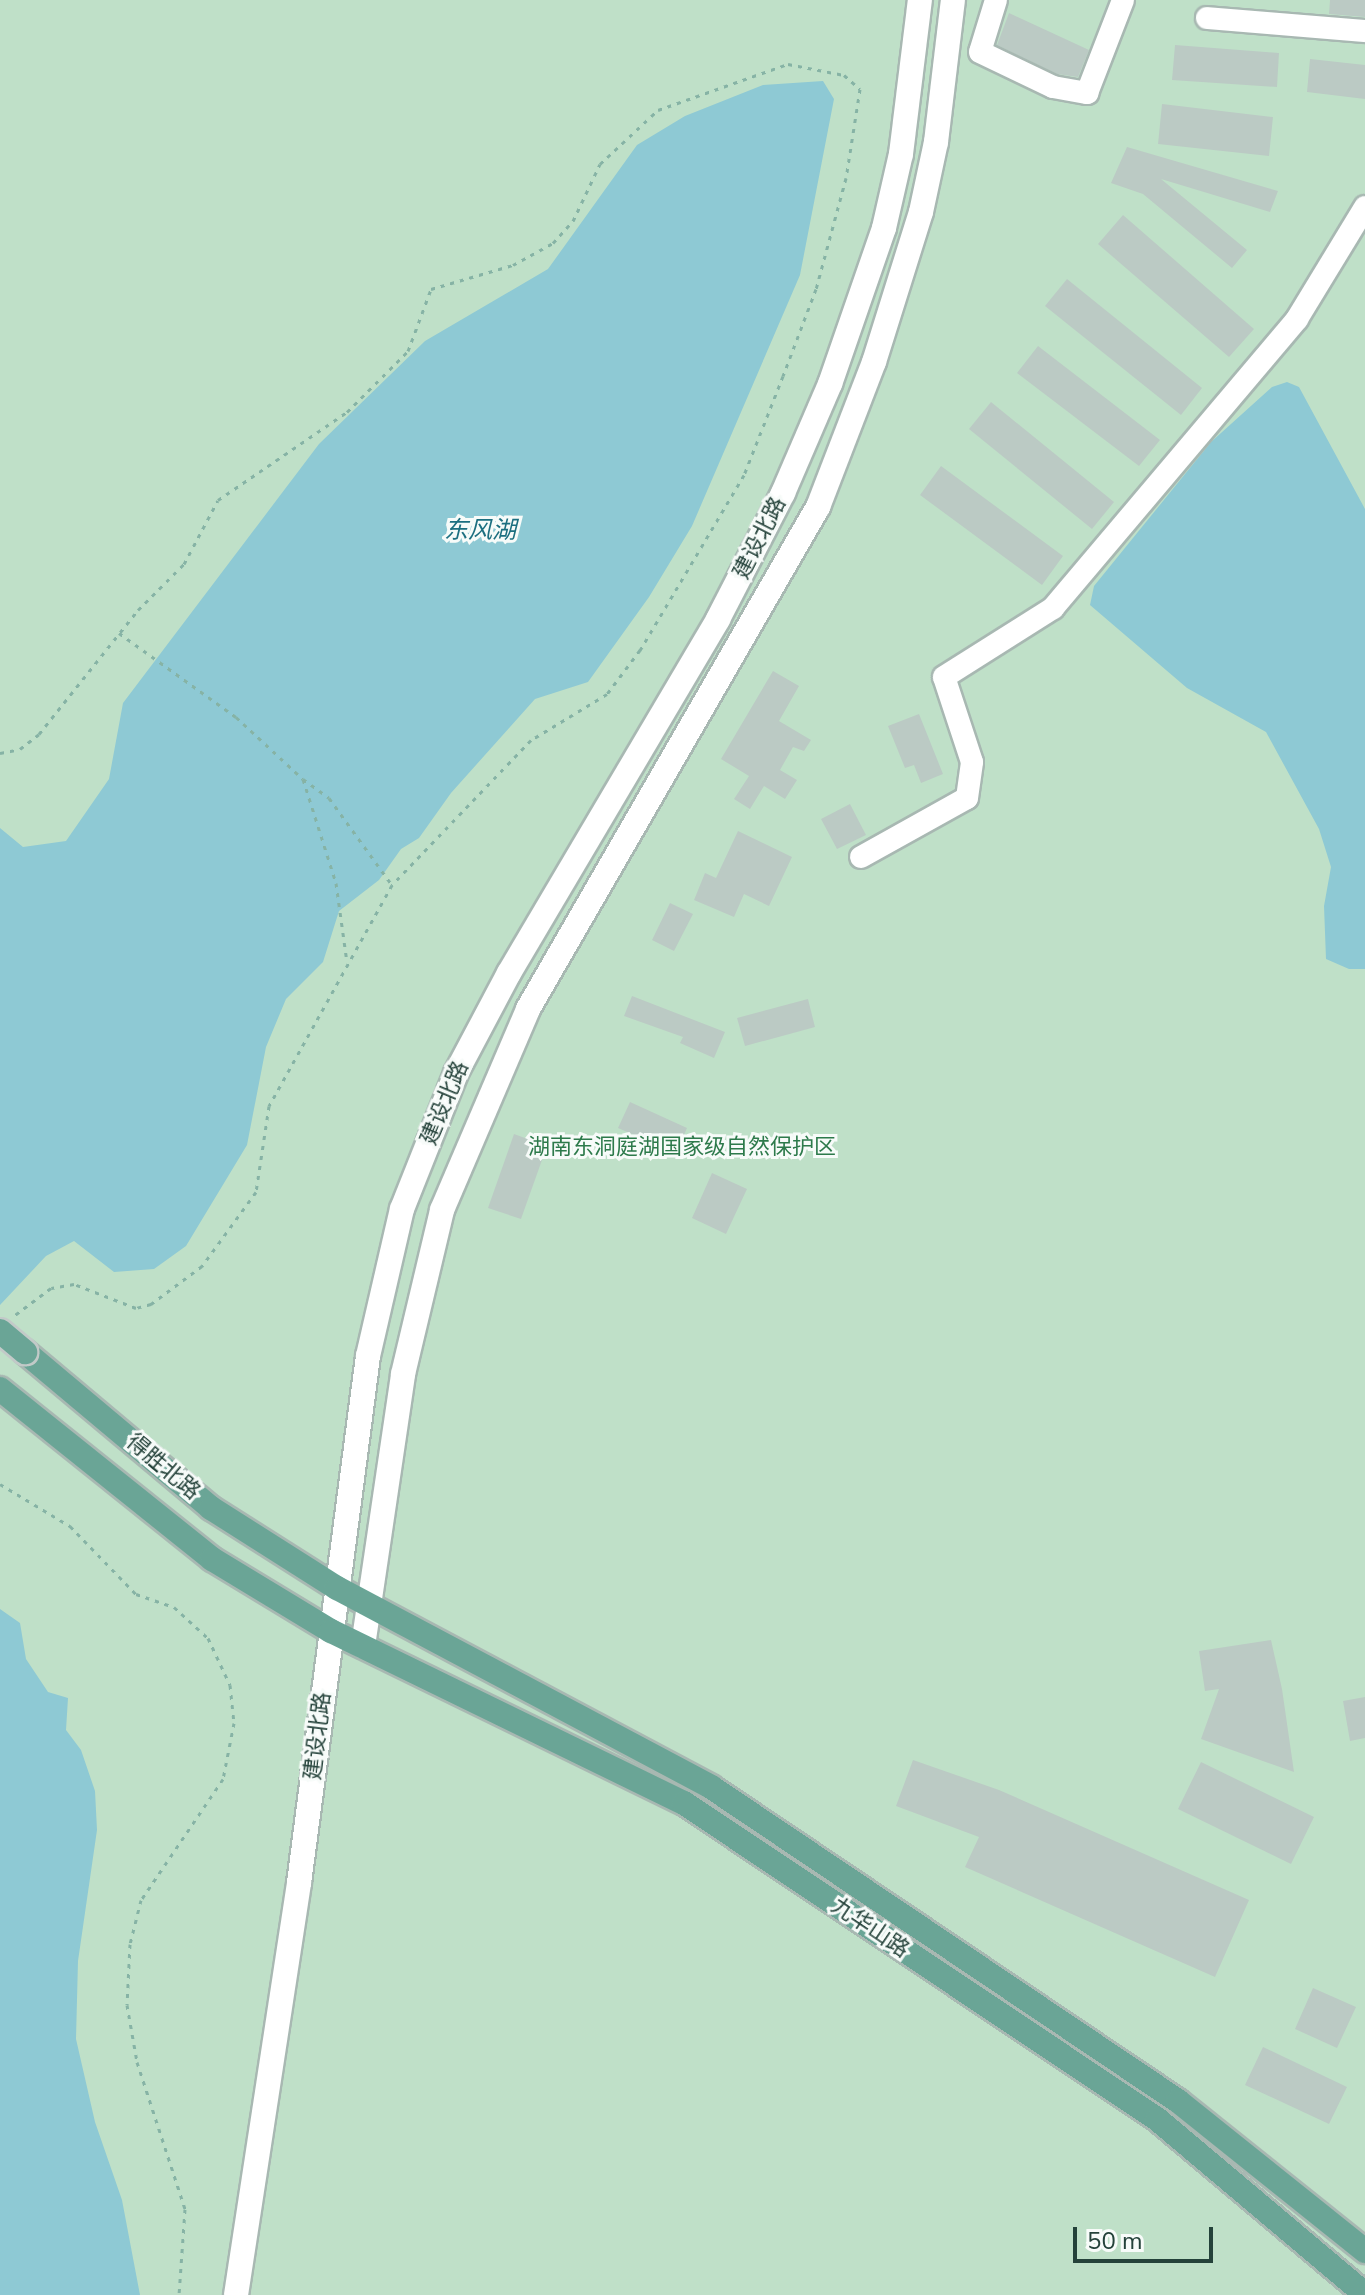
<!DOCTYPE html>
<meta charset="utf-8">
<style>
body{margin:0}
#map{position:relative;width:1365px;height:2295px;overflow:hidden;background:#e6efeb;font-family:"Nunito Sans","Noto Sans SC",sans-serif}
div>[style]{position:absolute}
.green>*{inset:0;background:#bfe0c8}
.water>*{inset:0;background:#8ec9d4}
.building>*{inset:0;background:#bbcac4}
.path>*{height:3px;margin-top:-1.5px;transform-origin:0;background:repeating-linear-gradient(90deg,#86b3a5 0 4px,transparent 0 10px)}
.roads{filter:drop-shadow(2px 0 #a8b8b2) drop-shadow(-2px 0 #a8b8b2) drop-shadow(0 2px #a8b8b2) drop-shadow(0 -2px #a8b8b2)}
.minor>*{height:22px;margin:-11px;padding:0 11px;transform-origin:11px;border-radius:11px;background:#fff}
.secondary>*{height:24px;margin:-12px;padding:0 12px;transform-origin:12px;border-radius:12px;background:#fff}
.primary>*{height:24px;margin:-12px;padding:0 12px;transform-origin:12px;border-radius:12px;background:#6aa596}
.bridges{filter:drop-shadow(2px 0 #c2cac8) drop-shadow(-2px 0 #c2cac8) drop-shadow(0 2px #c2cac8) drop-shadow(0 -2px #c2cac8)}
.primary-bridge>*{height:24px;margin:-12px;padding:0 12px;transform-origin:12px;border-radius:12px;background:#6aa596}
span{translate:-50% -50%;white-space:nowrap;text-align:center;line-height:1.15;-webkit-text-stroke:6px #f7fbf9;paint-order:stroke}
.street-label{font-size:22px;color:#24423a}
.park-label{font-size:22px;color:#2d7a4b}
.water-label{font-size:24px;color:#1c6f80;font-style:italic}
.scale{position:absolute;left:1073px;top:2227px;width:140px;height:36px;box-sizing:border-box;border:4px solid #24423a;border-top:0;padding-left:10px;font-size:24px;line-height:28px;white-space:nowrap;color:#24423a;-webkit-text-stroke:6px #f7fbf9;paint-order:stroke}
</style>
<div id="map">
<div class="green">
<i style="clip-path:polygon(0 0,1365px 0,1365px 2295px,0 2295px)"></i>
</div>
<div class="water">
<i style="clip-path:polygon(823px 81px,834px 99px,800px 275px,692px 526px,649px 597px,588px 682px,535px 699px,451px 793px,419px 838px,401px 849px,379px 880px,339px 911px,323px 962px,286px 999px,266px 1047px,247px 1145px,186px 1246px,154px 1269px,114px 1272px,74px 1241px,46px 1256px,0 1305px,0 828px,23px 847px,66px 841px,109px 779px,123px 703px,319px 444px,425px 341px,548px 269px,637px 145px,685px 116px,763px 85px)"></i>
<i style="clip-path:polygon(1287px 382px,1299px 387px,1365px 509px,1365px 969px,1349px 969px,1326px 959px,1324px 906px,1331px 867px,1319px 829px,1266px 732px,1187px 688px,1090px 605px,1094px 586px,1211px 442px,1272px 387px)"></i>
<i style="clip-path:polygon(0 1609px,20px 1623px,26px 1659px,48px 1692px,68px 1698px,66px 1730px,81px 1750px,95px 1791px,97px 1830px,78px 1961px,76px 2039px,95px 2122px,122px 2200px,140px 2295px,0 2295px)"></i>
</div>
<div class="building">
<i style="clip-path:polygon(1330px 0,1365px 0,1365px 17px,1329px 14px)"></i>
<i style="clip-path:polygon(1009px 13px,1089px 50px,1078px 77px,1057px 74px,997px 45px)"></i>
<i style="clip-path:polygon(1175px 45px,1279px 53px,1277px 87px,1172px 80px)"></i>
<i style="clip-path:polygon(1310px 59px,1365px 65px,1365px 99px,1307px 92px)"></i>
<i style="clip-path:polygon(1162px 104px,1273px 117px,1269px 156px,1158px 144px)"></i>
<i style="clip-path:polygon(1127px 147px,1278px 191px,1270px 212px,1161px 179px,1247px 250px,1232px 268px,1143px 194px,1111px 183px)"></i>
<i style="clip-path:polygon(1123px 215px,1254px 329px,1229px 357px,1098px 244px)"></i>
<i style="clip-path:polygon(1067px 279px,1202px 388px,1181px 415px,1045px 306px)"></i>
<i style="clip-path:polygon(1038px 346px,1160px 440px,1139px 466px,1017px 373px)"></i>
<i style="clip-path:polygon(991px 402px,1114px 502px,1092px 529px,969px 429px)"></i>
<i style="clip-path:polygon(941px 466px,1063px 556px,1042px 585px,920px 495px)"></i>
<i style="clip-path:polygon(773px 671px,799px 686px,779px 721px,811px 740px,804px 751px,793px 747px,780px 770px,797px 780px,785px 799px,764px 786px,750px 809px,734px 799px,749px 776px,721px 759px)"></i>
<i style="clip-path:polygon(919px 714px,943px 774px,921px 783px,914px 765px,905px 768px,888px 726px)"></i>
<i style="clip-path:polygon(850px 804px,866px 835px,837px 849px,821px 819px)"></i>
<i style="clip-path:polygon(738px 831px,792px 857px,769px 906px,744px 894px,734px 917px,694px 900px,705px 873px,716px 878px)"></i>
<i style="clip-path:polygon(670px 903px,693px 914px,674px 951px,652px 940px)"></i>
<i style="clip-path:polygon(632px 996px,725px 1032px,714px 1058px,680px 1043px,683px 1037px,624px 1016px)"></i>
<i style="clip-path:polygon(808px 999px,815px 1027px,745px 1046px,737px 1018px)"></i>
<i style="clip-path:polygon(630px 1102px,687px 1128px,676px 1153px,618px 1128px)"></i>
<i style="clip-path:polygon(514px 1134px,547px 1146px,521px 1219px,488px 1208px)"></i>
<i style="clip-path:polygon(712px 1173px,747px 1189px,726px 1234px,692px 1218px)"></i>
<i style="clip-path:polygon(1271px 1640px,1282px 1689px,1294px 1772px,1201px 1739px,1219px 1689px,1205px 1691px,1199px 1651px)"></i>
<i style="clip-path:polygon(1365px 1697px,1365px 1738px,1350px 1741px,1343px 1701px)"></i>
<i style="clip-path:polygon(913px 1760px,999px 1790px,1249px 1900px,1215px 1977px,965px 1867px,979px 1837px,896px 1806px)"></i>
<i style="clip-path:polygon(1201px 1762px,1314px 1817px,1291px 1864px,1178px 1809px)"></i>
<i style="clip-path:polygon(1313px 1988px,1356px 2007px,1337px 2048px,1295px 2029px)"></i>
<i style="clip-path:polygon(1263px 2047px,1347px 2087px,1329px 2124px,1245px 2085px)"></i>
</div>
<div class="path">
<i style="left:119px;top:633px;width:144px;rotate:35.7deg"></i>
<i style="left:236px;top:717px;width:91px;rotate:42.8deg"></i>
<i style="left:303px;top:779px;width:109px;rotate:72.4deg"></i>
<i style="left:336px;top:883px;width:80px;rotate:82.1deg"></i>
<i style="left:0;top:753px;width:20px;rotate:-11deg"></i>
<i style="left:20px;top:749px;width:24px;rotate:-38deg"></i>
<i style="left:39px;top:734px;width:159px;rotate:-51.4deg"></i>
<i style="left:138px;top:610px;width:65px;rotate:-45deg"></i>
<i style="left:184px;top:564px;width:72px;rotate:-62deg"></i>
<i style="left:218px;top:500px;width:156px;rotate:-34.3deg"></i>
<i style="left:347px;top:412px;width:86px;rotate:-45deg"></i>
<i style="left:408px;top:351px;width:66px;rotate:-69.6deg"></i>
<i style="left:431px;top:289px;width:85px;rotate:-16.3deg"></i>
<i style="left:513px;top:265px;width:46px;rotate:-28.8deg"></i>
<i style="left:553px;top:243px;width:30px;rotate:-48deg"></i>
<i style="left:573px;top:221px;width:63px;rotate:-64.7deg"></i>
<i style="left:600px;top:164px;width:79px;rotate:-43deg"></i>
<i style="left:658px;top:110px;width:138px;rotate:-19.5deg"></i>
<i style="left:788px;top:64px;width:57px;rotate:11.1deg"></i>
<i style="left:844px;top:75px;width:21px;rotate:41deg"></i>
<i style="left:860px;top:89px;width:90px;rotate:98.9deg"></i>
<i style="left:846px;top:178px;width:115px;rotate:105.1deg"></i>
<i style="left:816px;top:289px;width:93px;rotate:110.8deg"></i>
<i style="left:783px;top:376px;width:106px;rotate:111.5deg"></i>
<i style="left:744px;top:475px;width:204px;rotate:120.7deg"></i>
<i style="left:640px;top:650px;width:55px;rotate:126.9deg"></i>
<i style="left:607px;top:694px;width:89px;rotate:148.8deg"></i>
<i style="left:531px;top:740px;width:201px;rotate:133.8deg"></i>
<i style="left:392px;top:885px;width:253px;rotate:119.1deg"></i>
<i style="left:269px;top:1106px;width:87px;rotate:98.6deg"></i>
<i style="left:256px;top:1192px;width:92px;rotate:126.1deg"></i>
<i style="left:202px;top:1266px;width:64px;rotate:143.3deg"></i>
<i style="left:151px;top:1304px;width:16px;rotate:165deg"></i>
<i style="left:136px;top:1308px;width:66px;rotate:-158.8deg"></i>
<i style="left:74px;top:1284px;width:23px;rotate:170deg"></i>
<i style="left:51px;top:1288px;width:45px;rotate:143.1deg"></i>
<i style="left:303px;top:779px;width:32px;rotate:36deg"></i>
<i style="left:329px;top:798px;width:107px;rotate:54.1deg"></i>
<i style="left:0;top:1484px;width:82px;rotate:31deg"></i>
<i style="left:70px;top:1526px;width:95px;rotate:45.9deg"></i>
<i style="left:136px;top:1594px;width:40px;rotate:18.9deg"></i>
<i style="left:174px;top:1607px;width:46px;rotate:42.4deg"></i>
<i style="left:208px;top:1638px;width:52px;rotate:64.9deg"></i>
<i style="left:230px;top:1685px;width:38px;rotate:84deg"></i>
<i style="left:234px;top:1723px;width:57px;rotate:101.1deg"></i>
<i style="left:223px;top:1779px;width:146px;rotate:124.1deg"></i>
<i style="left:141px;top:1900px;width:45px;rotate:104deg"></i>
<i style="left:130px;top:1944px;width:61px;rotate:92.8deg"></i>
<i style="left:127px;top:2005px;width:58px;rotate:80deg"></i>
<i style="left:137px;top:2062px;width:155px;rotate:71.9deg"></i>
<i style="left:185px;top:2209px;width:86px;rotate:94deg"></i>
</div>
<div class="roads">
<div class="minor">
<i style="left:996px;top:0;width:54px;rotate:107.1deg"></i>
<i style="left:980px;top:52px;width:81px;rotate:25.6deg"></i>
<i style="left:1053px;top:87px;width:35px;rotate:10deg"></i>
<i style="left:1087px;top:93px;width:100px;rotate:-68.8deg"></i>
<i style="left:1207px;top:18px;width:159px;rotate:4.7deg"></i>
<i style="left:861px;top:857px;width:121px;rotate:-29.1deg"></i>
<i style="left:967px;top:798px;width:36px;rotate:-82deg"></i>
<i style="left:972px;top:762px;width:89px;rotate:-108.2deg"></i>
<i style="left:944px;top:677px;width:129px;rotate:-32.3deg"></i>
<i style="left:1053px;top:608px;width:378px;rotate:-49.8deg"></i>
<i style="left:1297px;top:319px;width:131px;rotate:-58.7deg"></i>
</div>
<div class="secondary">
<i style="left:363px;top:1646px;width:275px;rotate:-81.6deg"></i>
<i style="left:403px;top:1374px;width:169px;rotate:-76.6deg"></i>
<i style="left:442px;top:1210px;width:219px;rotate:-66.8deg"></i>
<i style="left:528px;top:1009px;width:580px;rotate:-59.99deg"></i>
<i style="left:818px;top:507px;width:155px;rotate:-68.9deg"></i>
<i style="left:874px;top:362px;width:157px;rotate:-72.6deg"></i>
<i style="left:921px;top:212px;width:72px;rotate:-77.9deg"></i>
<i style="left:936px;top:142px;width:143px;rotate:-83.2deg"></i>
<i style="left:236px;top:2295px;width:417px;rotate:-81.3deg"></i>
<i style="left:299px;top:1883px;width:531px;rotate:-82.54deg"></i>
<i style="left:368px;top:1356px;width:151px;rotate:-77deg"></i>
<i style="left:402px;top:1209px;width:146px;rotate:-68.3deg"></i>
<i style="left:456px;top:1073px;width:113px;rotate:-62.1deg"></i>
<i style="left:509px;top:973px;width:411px;rotate:-59.4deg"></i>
<i style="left:718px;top:619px;width:142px;rotate:-62.7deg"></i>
<i style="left:783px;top:493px;width:119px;rotate:-66.7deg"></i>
<i style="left:830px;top:384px;width:165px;rotate:-70.9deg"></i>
<i style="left:884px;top:228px;width:76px;rotate:-77.1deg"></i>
<i style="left:901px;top:154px;width:155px;rotate:-83deg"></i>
</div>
<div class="primary">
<i style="left:25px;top:1352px;width:243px;rotate:40deg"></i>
<i style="left:211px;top:1508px;width:149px;rotate:32.4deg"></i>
<i style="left:337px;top:1588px;width:424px;rotate:28deg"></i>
<i style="left:711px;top:1787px;width:563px;rotate:33.92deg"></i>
<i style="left:1178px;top:2101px;width:240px;rotate:38.7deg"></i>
<i style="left:0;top:1389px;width:272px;rotate:38.7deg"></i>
<i style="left:212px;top:1559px;width:139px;rotate:31.2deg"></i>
<i style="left:331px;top:1631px;width:393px;rotate:26deg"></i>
<i style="left:684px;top:1803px;width:569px;rotate:33.75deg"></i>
<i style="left:1157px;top:2119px;width:272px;rotate:40.1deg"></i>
</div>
</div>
<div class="bridges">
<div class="primary-bridge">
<i style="left:0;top:1331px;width:33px;rotate:40deg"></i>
</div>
</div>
<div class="street-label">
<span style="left:760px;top:538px;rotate:-63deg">建设北路</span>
<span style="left:445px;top:1103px;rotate:-67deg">建设北路</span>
<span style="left:163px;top:1467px;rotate:40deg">得胜北路</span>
<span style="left:318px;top:1736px;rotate:-83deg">建设北路</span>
<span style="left:870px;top:1928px;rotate:34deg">九华山路</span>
</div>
<div class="park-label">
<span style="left:682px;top:1148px">湖南东洞庭湖国家级自然保护区</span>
</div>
<div class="water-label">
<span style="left:480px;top:531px">东风湖</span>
</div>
<div class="scale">50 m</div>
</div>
